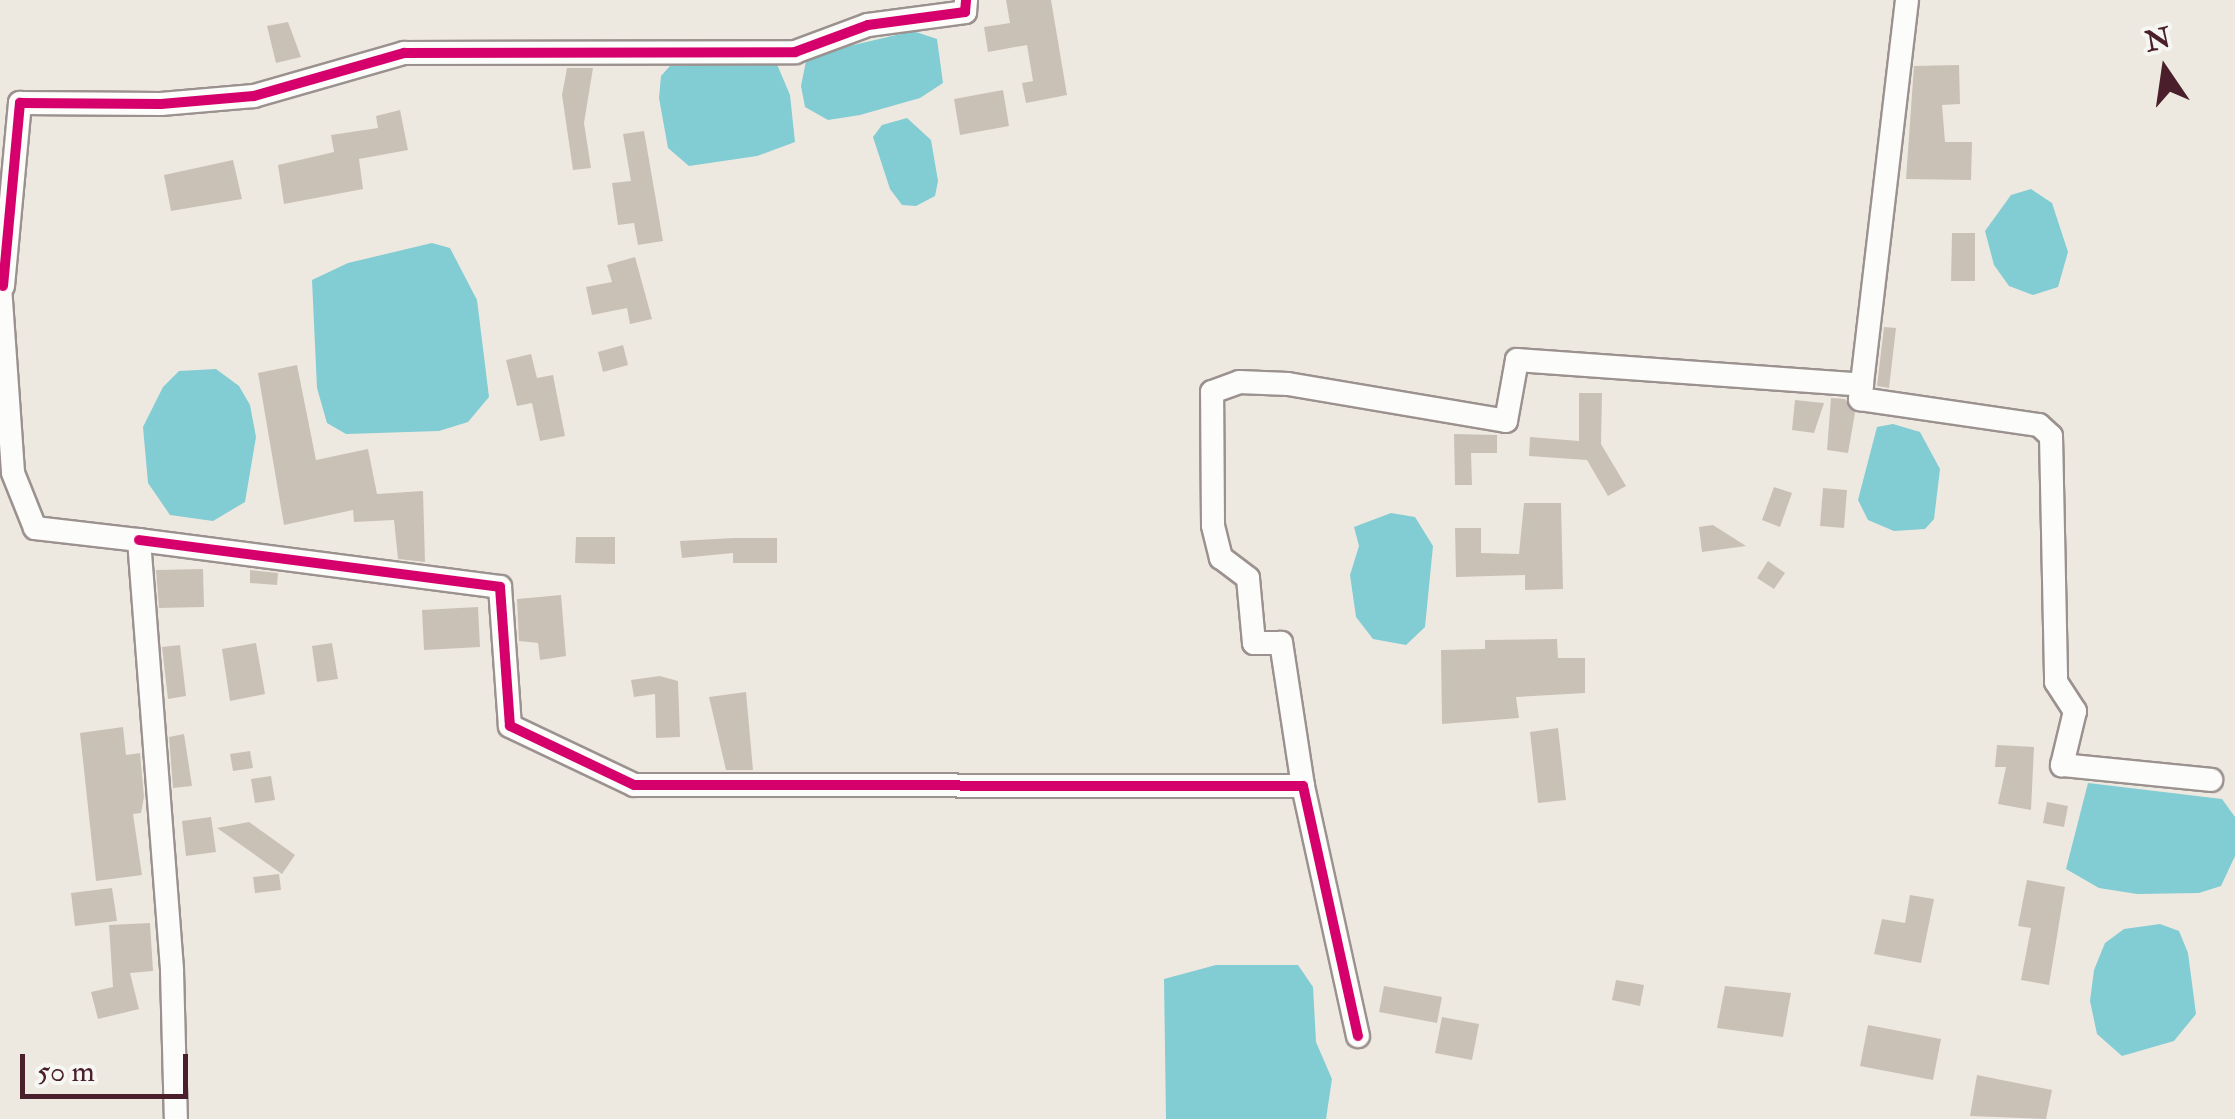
<!DOCTYPE html>
<style>
body{margin:0}
#map{position:relative;width:2235px;height:1119px;overflow:hidden;background:#eee9e0;font-family:"IM FELL Double Pica",serif}
div>[style]{position:absolute}
.water>*{inset:0;background:#82ccd3}
.building>*{inset:0;background:#cac1b6}
.roads{filter:drop-shadow(2px 0 #9b928f) drop-shadow(-2px 0 #9b928f) drop-shadow(0 2px #9b928f) drop-shadow(0 -2px #9b928f)}
.minor>*{height:22px;margin:-11px;padding:0 11px;transform-origin:11px;border-radius:11px;background:#fcfcfa}
.cycleway>*{height:10px;margin:-5px;padding:0 5px;transform-origin:5px;border-radius:5px;background:#d6006c}
span{translate:-50% -50%;white-space:nowrap;text-align:center;line-height:1.15;-webkit-text-stroke:8px #f6f6f2;paint-order:stroke}
.north{position:absolute;left:2115px;top:20px;width:100px;height:100px;-webkit-text-stroke:8px #f6f6f2;paint-order:stroke;rotate:347deg;font-size:28px;font-weight:700;line-height:40px;text-align:center;color:#4a1f2b}
.north::after{content:'';display:block;margin:auto;width:35px;height:45px;background:#4a1f2b;clip-path:polygon(50% 0,100% 100%,50% 72%,0 100%)}
.scale{position:absolute;left:20px;top:1054px;width:168px;height:45px;box-sizing:border-box;border:5px solid #4a1f2b;border-top:0;padding-left:12px;font-size:30px;line-height:35px;white-space:nowrap;color:#4a1f2b;-webkit-text-stroke:8px #f6f6f2;paint-order:stroke}
</style>
<div id="map">
<div class="water">
<i style="clip-path:polygon(913px 31px,937px 39px,943px 83px,920px 98px,860px 115px,828px 120px,805px 107px,801px 86px,807px 56px)"></i>
<i style="clip-path:polygon(776px 62px,790px 95px,795px 142px,757px 156px,689px 166px,668px 148px,659px 98px,661px 76px,670px 66px)"></i>
<i style="clip-path:polygon(907px 118px,931px 140px,938px 181px,935px 196px,916px 206px,902px 205px,890px 189px,873px 137px,882px 125px)"></i>
<i style="clip-path:polygon(2031px 189px,2052px 203px,2068px 252px,2058px 287px,2033px 295px,2009px 286px,1994px 265px,1985px 231px,2011px 195px)"></i>
<i style="clip-path:polygon(432px 243px,450px 248px,477px 300px,489px 397px,468px 422px,439px 431px,346px 434px,327px 423px,317px 388px,312px 280px,348px 263px)"></i>
<i style="clip-path:polygon(216px 369px,239px 386px,250px 405px,256px 437px,245px 502px,213px 521px,170px 515px,148px 483px,143px 427px,163px 387px,179px 371px)"></i>
<i style="clip-path:polygon(1893px 424px,1920px 432px,1940px 469px,1934px 519px,1925px 529px,1894px 531px,1868px 520px,1858px 500px,1877px 427px)"></i>
<i style="clip-path:polygon(1391px 513px,1415px 517px,1433px 546px,1425px 627px,1406px 645px,1373px 639px,1356px 617px,1350px 575px,1359px 546px,1354px 527px)"></i>
<i style="clip-path:polygon(2088px 783px,2222px 799px,2235px 817px,2235px 856px,2221px 886px,2199px 893px,2137px 894px,2099px 888px,2066px 869px)"></i>
<i style="clip-path:polygon(2160px 924px,2179px 931px,2188px 953px,2196px 1014px,2174px 1041px,2122px 1056px,2097px 1034px,2090px 1001px,2094px 970px,2105px 943px,2124px 929px)"></i>
<i style="clip-path:polygon(1216px 965px,1298px 965px,1313px 987px,1316px 1042px,1332px 1079px,1326px 1119px,1166px 1119px,1164px 979px)"></i>
</div>
<div class="building">
<i style="clip-path:polygon(1006px 0,1051px 0,1067px 95px,1026px 103px,1022px 83px,1033px 81px,1027px 45px,988px 52px,984px 27px,1010px 23px)"></i>
<i style="clip-path:polygon(288px 22px,301px 57px,276px 63px,267px 26px)"></i>
<i style="clip-path:polygon(1959px 65px,1960px 104px,1942px 105px,1945px 142px,1972px 142px,1971px 180px,1906px 179px,1914px 66px)"></i>
<i style="clip-path:polygon(567px 68px,593px 68px,584px 123px,591px 168px,573px 170px,562px 95px)"></i>
<i style="clip-path:polygon(1003px 90px,1009px 126px,960px 135px,954px 99px)"></i>
<i style="clip-path:polygon(400px 110px,408px 150px,359px 159px,363px 189px,284px 204px,278px 165px,334px 152px,331px 135px,378px 128px,376px 116px)"></i>
<i style="clip-path:polygon(644px 131px,663px 241px,638px 245px,634px 223px,618px 225px,612px 183px,631px 181px,623px 134px)"></i>
<i style="clip-path:polygon(233px 160px,242px 199px,171px 211px,164px 175px)"></i>
<i style="clip-path:polygon(1952px 233px,1975px 233px,1975px 281px,1951px 281px)"></i>
<i style="clip-path:polygon(635px 257px,652px 319px,630px 324px,627px 308px,592px 315px,586px 287px,612px 282px,607px 265px)"></i>
<i style="clip-path:polygon(1884px 327px,1896px 328px,1889px 388px,1877px 386px)"></i>
<i style="clip-path:polygon(623px 345px,628px 365px,603px 372px,598px 352px)"></i>
<i style="clip-path:polygon(531px 354px,537px 378px,553px 375px,565px 436px,540px 441px,532px 403px,517px 406px,506px 360px)"></i>
<i style="clip-path:polygon(297px 365px,316px 460px,368px 449px,377px 494px,423px 491px,425px 562px,398px 559px,394px 520px,354px 522px,353px 510px,284px 525px,258px 373px)"></i>
<i style="clip-path:polygon(1579px 393px,1602px 393px,1601px 444px,1626px 486px,1608px 496px,1587px 460px,1529px 456px,1530px 437px,1579px 441px)"></i>
<i style="clip-path:polygon(1831px 398px,1845px 399px,1855px 413px,1848px 453px,1827px 450px)"></i>
<i style="clip-path:polygon(1795px 400px,1824px 403px,1814px 433px,1792px 430px)"></i>
<i style="clip-path:polygon(1454px 434px,1497px 435px,1497px 453px,1471px 453px,1472px 485px,1455px 485px)"></i>
<i style="clip-path:polygon(1774px 487px,1792px 493px,1780px 527px,1762px 520px)"></i>
<i style="clip-path:polygon(1823px 488px,1847px 490px,1844px 528px,1820px 526px)"></i>
<i style="clip-path:polygon(1524px 503px,1561px 503px,1563px 589px,1525px 590px,1525px 575px,1456px 577px,1455px 528px,1481px 528px,1481px 553px,1519px 554px)"></i>
<i style="clip-path:polygon(1713px 525px,1746px 546px,1702px 552px,1699px 527px)"></i>
<i style="clip-path:polygon(576px 537px,615px 537px,615px 564px,575px 563px)"></i>
<i style="clip-path:polygon(733px 538px,777px 538px,777px 563px,733px 563px,733px 553px,682px 558px,680px 541px)"></i>
<i style="clip-path:polygon(1768px 561px,1785px 573px,1774px 589px,1757px 578px)"></i>
<i style="clip-path:polygon(203px 569px,204px 607px,159px 608px,156px 570px)"></i>
<i style="clip-path:polygon(250px 570px,278px 573px,277px 585px,250px 583px)"></i>
<i style="clip-path:polygon(561px 595px,566px 656px,540px 660px,538px 643px,519px 641px,517px 599px)"></i>
<i style="clip-path:polygon(478px 607px,480px 647px,424px 650px,422px 610px)"></i>
<i style="clip-path:polygon(1557px 639px,1558px 658px,1585px 658px,1585px 693px,1516px 697px,1519px 718px,1442px 724px,1441px 650px,1485px 649px,1485px 640px)"></i>
<i style="clip-path:polygon(256px 643px,265px 694px,230px 701px,222px 649px)"></i>
<i style="clip-path:polygon(332px 643px,338px 679px,317px 682px,312px 646px)"></i>
<i style="clip-path:polygon(180px 645px,186px 696px,168px 699px,162px 647px)"></i>
<i style="clip-path:polygon(660px 676px,678px 681px,680px 737px,656px 738px,655px 694px,634px 697px,631px 680px)"></i>
<i style="clip-path:polygon(746px 692px,753px 770px,726px 770px,709px 697px)"></i>
<i style="clip-path:polygon(123px 727px,126px 755px,140px 753px,144px 797px,141px 813px,133px 814px,142px 875px,96px 881px,80px 733px)"></i>
<i style="clip-path:polygon(1558px 728px,1566px 800px,1538px 803px,1530px 732px)"></i>
<i style="clip-path:polygon(184px 734px,192px 786px,173px 788px,169px 737px)"></i>
<i style="clip-path:polygon(1997px 745px,2034px 747px,2031px 810px,1998px 804px,2006px 767px,1995px 767px)"></i>
<i style="clip-path:polygon(250px 751px,253px 768px,233px 771px,230px 754px)"></i>
<i style="clip-path:polygon(271px 776px,275px 800px,255px 803px,251px 779px)"></i>
<i style="clip-path:polygon(2047px 802px,2068px 806px,2064px 827px,2043px 823px)"></i>
<i style="clip-path:polygon(211px 817px,216px 852px,186px 856px,182px 821px)"></i>
<i style="clip-path:polygon(249px 822px,295px 855px,282px 874px,217px 828px)"></i>
<i style="clip-path:polygon(279px 874px,281px 890px,255px 893px,253px 877px)"></i>
<i style="clip-path:polygon(2027px 880px,2065px 887px,2049px 985px,2021px 980px,2031px 928px,2018px 926px)"></i>
<i style="clip-path:polygon(112px 888px,117px 921px,75px 926px,71px 893px)"></i>
<i style="clip-path:polygon(1910px 895px,1934px 899px,1921px 963px,1874px 954px,1882px 919px,1905px 923px)"></i>
<i style="clip-path:polygon(150px 923px,153px 971px,130px 973px,139px 1009px,98px 1019px,91px 992px,113px 987px,109px 925px)"></i>
<i style="clip-path:polygon(1616px 980px,1644px 985px,1640px 1006px,1612px 1000px)"></i>
<i style="clip-path:polygon(1384px 986px,1442px 997px,1437px 1023px,1379px 1012px)"></i>
<i style="clip-path:polygon(1725px 986px,1791px 993px,1783px 1037px,1717px 1028px)"></i>
<i style="clip-path:polygon(1442px 1017px,1479px 1024px,1472px 1060px,1435px 1053px)"></i>
<i style="clip-path:polygon(1868px 1025px,1941px 1039px,1933px 1080px,1860px 1066px)"></i>
<i style="clip-path:polygon(1977px 1075px,2052px 1090px,2046px 1119px,1970px 1116px)"></i>
</div>
<div class="roads">
<div class="minor">
<i style="left:1907px;top:0;width:402px;rotate:96.7deg"></i>
<i style="left:1860px;top:399px;width:181px;rotate:8.3deg"></i>
<i style="left:2039px;top:425px;width:16px;rotate:43deg"></i>
<i style="left:2051px;top:436px;width:246px;rotate:88.8deg"></i>
<i style="left:2056px;top:682px;width:35px;rotate:57deg"></i>
<i style="left:2075px;top:711px;width:56px;rotate:103.5deg"></i>
<i style="left:2062px;top:765px;width:150px;rotate:5.7deg"></i>
<i style="left:0;top:286px;width:187px;rotate:86deg"></i>
<i style="left:13px;top:473px;width:59px;rotate:68.2deg"></i>
<i style="left:35px;top:528px;width:105px;rotate:6.6deg"></i>
<i style="left:139px;top:540px;width:432px;rotate:85.6deg"></i>
<i style="left:172px;top:971px;width:148px;rotate:88.5deg"></i>
<i style="left:3px;top:286px;width:184px;rotate:-84.7deg"></i>
<i style="left:20px;top:103px;width:141px;rotate:0.4deg"></i>
<i style="left:161px;top:104px;width:93px;rotate:-4.9deg"></i>
<i style="left:254px;top:96px;width:156px;rotate:-16deg"></i>
<i style="left:404px;top:53px;width:391px;rotate:-0.1deg"></i>
<i style="left:795px;top:52px;width:78px;rotate:-20.3deg"></i>
<i style="left:868px;top:25px;width:98px;rotate:-7.6deg"></i>
<i style="left:965px;top:12px;width:12px;rotate:-85deg"></i>
<i style="left:139px;top:540px;width:364px;rotate:7.4deg"></i>
<i style="left:500px;top:587px;width:139px;rotate:85.9deg"></i>
<i style="left:510px;top:726px;width:137px;rotate:25.4deg"></i>
<i style="left:634px;top:785px;width:669px;rotate:0.09deg"></i>
<i style="left:1303px;top:786px;width:256px;rotate:77.6deg"></i>
<i style="left:1303px;top:786px;width:145px;rotate:-98.7deg"></i>
<i style="left:1281px;top:643px;width:27px;rotate:180deg"></i>
<i style="left:1254px;top:643px;width:65px;rotate:-95.3deg"></i>
<i style="left:1248px;top:578px;width:34px;rotate:-143deg"></i>
<i style="left:1221px;top:558px;width:34px;rotate:-104deg"></i>
<i style="left:1213px;top:525px;width:133px;rotate:-90.4deg"></i>
<i style="left:1212px;top:392px;width:29px;rotate:-20deg"></i>
<i style="left:1239px;top:382px;width:49px;rotate:2.3deg"></i>
<i style="left:1288px;top:384px;width:221px;rotate:9.6deg"></i>
<i style="left:1506px;top:421px;width:62px;rotate:-79.8deg"></i>
<i style="left:1517px;top:360px;width:346px;rotate:4.1deg"></i>
</div>
</div>
<div class="cycleway">
<i style="left:3px;top:286px;width:184px;rotate:-84.7deg"></i>
<i style="left:20px;top:103px;width:141px;rotate:0.4deg"></i>
<i style="left:161px;top:104px;width:93px;rotate:-4.9deg"></i>
<i style="left:254px;top:96px;width:156px;rotate:-16deg"></i>
<i style="left:404px;top:53px;width:391px;rotate:-0.1deg"></i>
<i style="left:795px;top:52px;width:78px;rotate:-20.3deg"></i>
<i style="left:868px;top:25px;width:98px;rotate:-7.6deg"></i>
<i style="left:965px;top:12px;width:12px;rotate:-85deg"></i>
<i style="left:139px;top:540px;width:364px;rotate:7.4deg"></i>
<i style="left:500px;top:587px;width:139px;rotate:85.9deg"></i>
<i style="left:510px;top:726px;width:137px;rotate:25.4deg"></i>
<i style="left:634px;top:785px;width:669px;rotate:0.09deg"></i>
<i style="left:1303px;top:786px;width:256px;rotate:77.6deg"></i>
</div>
<div class="north">N</div>
<div class="scale">50 m</div>
</div>
